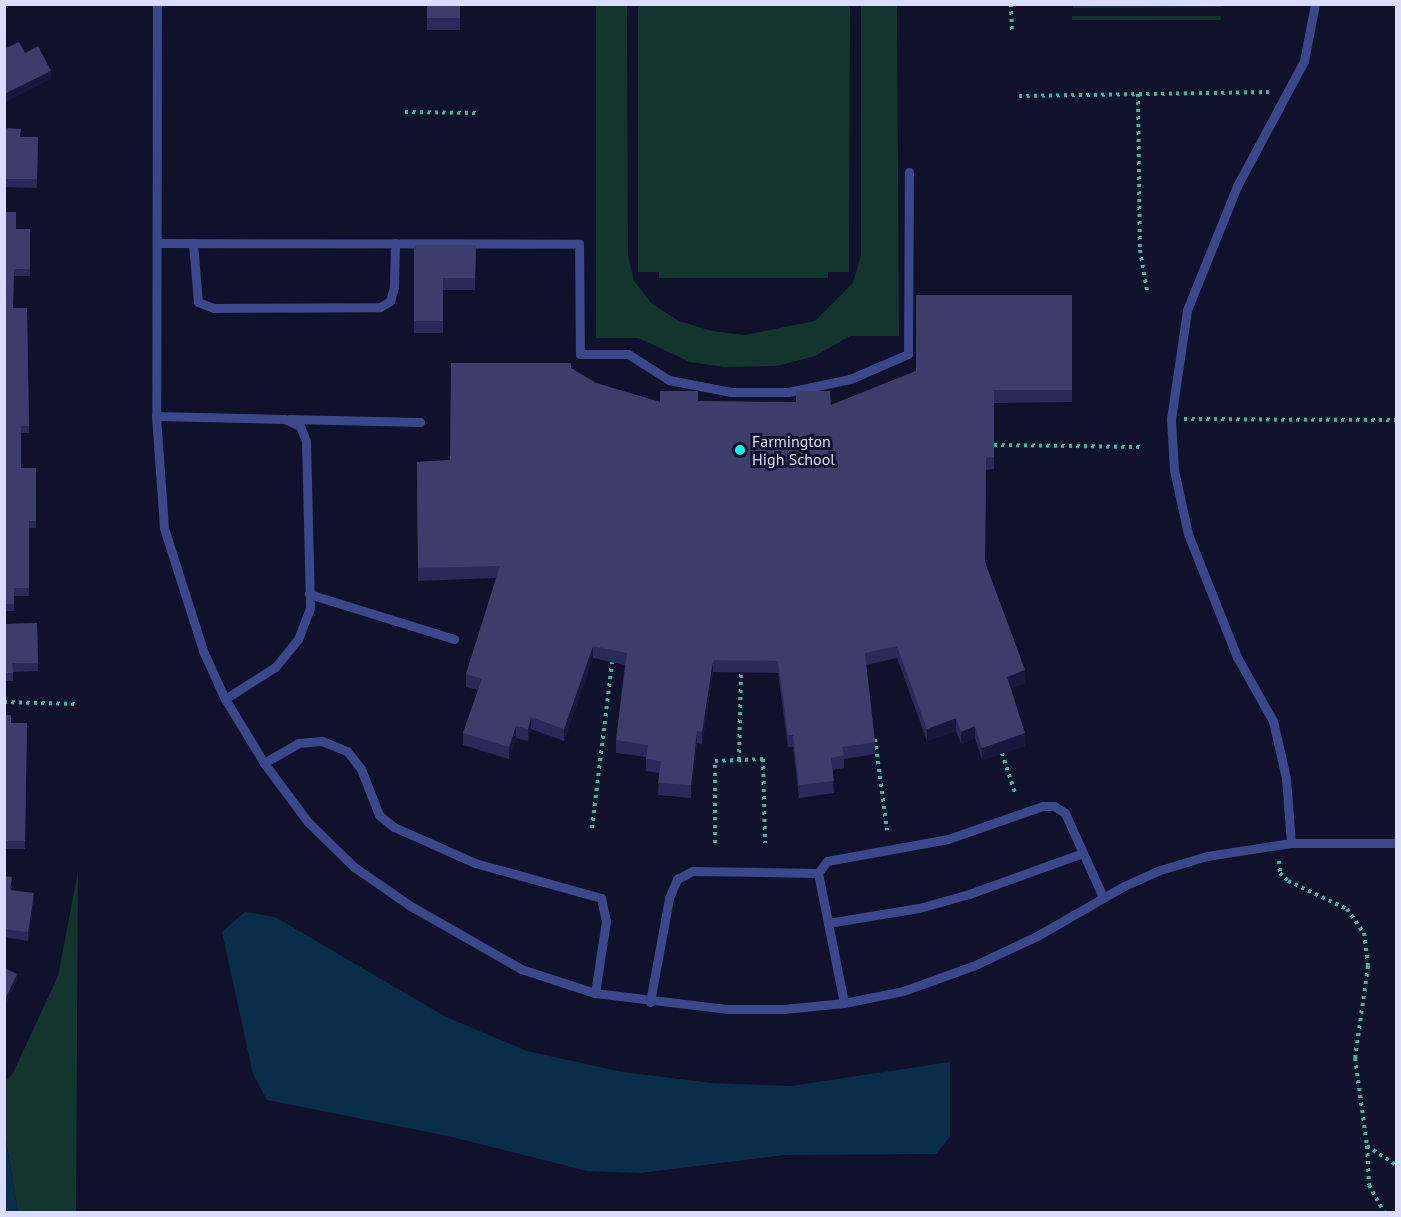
<!DOCTYPE html>
<style>
body{margin:0}
#map{position:relative;width:1401px;height:1217px;overflow:hidden;background:#10112a;font-family:"PT Sans",sans-serif}
div>[style]{position:absolute}
.green>*{inset:0;background:#13352d}
.water>*{inset:0;background:#0a2e4a}
.path>*{height:4px;margin-top:-2px;transform-origin:0;background:repeating-linear-gradient(90deg,#2ebf99 0 3px,transparent 0 7.5px)}
.service>*{height:9px;margin:-4.5px;padding:0 4.5px;transform-origin:4.5px;border-radius:4.5px;background:#3a478a}
.wall>*{inset:0;background:#292a59}
.shaded-wall>*{inset:0;background:#17183e}
.building>*{inset:0;background:#3c3d6a}
.dots>*{width:16px;height:16px;translate:-50% -50%;box-sizing:border-box;border:3px solid #10112a;border-radius:50%}
span{translate:-50% -50%;white-space:nowrap;text-align:center;line-height:1.15;-webkit-text-stroke:6px #10112a;paint-order:stroke}
.poi-label{font-size:16px;color:#daddff}
.left{translate:0 -50%;text-align:left}
.frame{position:absolute;inset:0;border:6px solid #daddff;pointer-events:none}
</style>
<div id="map">
<div class="green">
<i style="clip-path:polygon(1221px 4px,1221px 7px,1073px 8px,1073px 4px)"></i>
<i style="clip-path:polygon(596px 5px,627px 5px,628px 255px,634px 281px,652px 304px,679px 321px,712px 331px,745px 335px,815px 321px,853px 283px,861px 255px,861px 5px,897px 5px,899px 336px,850px 336px,815px 356px,777px 366px,724px 367px,690px 362px,638px 338px,596px 338px)"></i>
<i style="clip-path:polygon(638px 5px,850px 5px,849px 272px,828px 272px,828px 278px,659px 278px,659px 272px,638px 272px)"></i>
<i style="clip-path:polygon(1072px 16px,1221px 16px,1221px 20px,1072px 20px)"></i>
<i style="clip-path:polygon(78px 871px,76px 1212px,18px 1212px,5px 1135px,4px 1083px,13px 1073px,58px 976px)"></i>
</div>
<div class="water">
<i style="clip-path:polygon(245px 912px,275px 917px,446px 1017px,527px 1051px,622px 1072px,711px 1083px,791px 1086px,950px 1062px,950px 1137px,936px 1154px,784px 1155px,640px 1173px,587px 1171px,448px 1136px,267px 1100px,253px 1074px,222px 932px)"></i>
<i style="clip-path:polygon(4px 1135px,5px 1135px,18px 1212px,5px 1212px)"></i>
</div>
<div class="path">
<i style="left:1011px;top:4px;width:27px;rotate:88deg"></i>
<i style="left:1138px;top:94px;width:156px;rotate:89.3deg"></i>
<i style="left:1140px;top:250px;width:42px;rotate:80.3deg"></i>
<i style="left:1019px;top:96px;width:251px;rotate:-0.9deg"></i>
<i style="left:405px;top:112px;width:75px;rotate:0.8deg"></i>
<i style="left:1184px;top:419px;width:212px;rotate:0.3deg"></i>
<i style="left:994px;top:445px;width:149px;rotate:0.8deg"></i>
<i style="left:4px;top:702px;width:75px;rotate:1.5deg"></i>
<i style="left:875px;top:739px;width:92px;rotate:82.5deg"></i>
<i style="left:1002px;top:753px;width:42px;rotate:72deg"></i>
<i style="left:739px;top:760px;width:87px;rotate:-88.7deg"></i>
<i style="left:592px;top:828px;width:167px;rotate:-83.1deg"></i>
<i style="left:715px;top:843px;width:82px;rotate:-90deg"></i>
<i style="left:715px;top:761px;width:48px;rotate:-2.4deg"></i>
<i style="left:763px;top:759px;width:84px;rotate:88.6deg"></i>
<i style="left:1279px;top:861px;width:12px;rotate:85deg"></i>
<i style="left:1280px;top:873px;width:11px;rotate:45deg"></i>
<i style="left:1288px;top:881px;width:65px;rotate:25.4deg"></i>
<i style="left:1347px;top:909px;width:29px;rotate:55deg"></i>
<i style="left:1364px;top:933px;width:33px;rotate:83deg"></i>
<i style="left:1368px;top:966px;width:93px;rotate:98deg"></i>
<i style="left:1355px;top:1058px;width:89px;rotate:82.2deg"></i>
<i style="left:1367px;top:1146px;width:35px;rotate:33deg"></i>
<i style="left:1367px;top:1146px;width:39px;rotate:87deg"></i>
<i style="left:1369px;top:1185px;width:31px;rotate:61deg"></i>
</div>
<div class="service">
<i style="left:157px;top:4px;width:412px;rotate:90.1deg"></i>
<i style="left:156px;top:416px;width:112px;rotate:85.9deg"></i>
<i style="left:164px;top:528px;width:131px;rotate:72.3deg"></i>
<i style="left:204px;top:653px;width:51px;rotate:65.5deg"></i>
<i style="left:225px;top:699px;width:75px;rotate:58.6deg"></i>
<i style="left:264px;top:763px;width:74px;rotate:53.3deg"></i>
<i style="left:308px;top:822px;width:64px;rotate:44.4deg"></i>
<i style="left:354px;top:867px;width:67px;rotate:34.6deg"></i>
<i style="left:409px;top:905px;width:129px;rotate:29.7deg"></i>
<i style="left:521px;top:969px;width:78px;rotate:18deg"></i>
<i style="left:595px;top:993px;width:134px;rotate:6.9deg"></i>
<i style="left:728px;top:1009px;width:56px"></i>
<i style="left:784px;top:1009px;width:60px;rotate:-5.7deg"></i>
<i style="left:844px;top:1003px;width:60px;rotate:-11.5deg"></i>
<i style="left:903px;top:991px;width:74px;rotate:-19.7deg"></i>
<i style="left:973px;top:966px;width:71px;rotate:-25.1deg"></i>
<i style="left:1037px;top:936px;width:100px;rotate:-29.9deg"></i>
<i style="left:1124px;top:886px;width:39px;rotate:-24deg"></i>
<i style="left:1160px;top:870px;width:49px;rotate:-16.6deg"></i>
<i style="left:1207px;top:856px;width:85px;rotate:-8.8deg"></i>
<i style="left:1291px;top:843px;width:105px"></i>
<i style="left:157px;top:243px;width:422px;rotate:0.1deg"></i>
<i style="left:579px;top:244px;width:110px;rotate:89.5deg"></i>
<i style="left:580px;top:354px;width:48px"></i>
<i style="left:628px;top:354px;width:49px;rotate:32.4deg"></i>
<i style="left:669px;top:380px;width:63px;rotate:11deg"></i>
<i style="left:731px;top:392px;width:57px"></i>
<i style="left:788px;top:392px;width:63px;rotate:-11.8deg"></i>
<i style="left:850px;top:379px;width:63px;rotate:-23.3deg"></i>
<i style="left:908px;top:354px;width:182px;rotate:-89.7deg"></i>
<i style="left:193px;top:243px;width:59px;rotate:85.2deg"></i>
<i style="left:198px;top:302px;width:17px;rotate:21deg"></i>
<i style="left:214px;top:308px;width:166px;rotate:-0.3deg"></i>
<i style="left:380px;top:307px;width:12px;rotate:-31deg"></i>
<i style="left:390px;top:301px;width:15px;rotate:-74deg"></i>
<i style="left:394px;top:287px;width:44px;rotate:-88.7deg"></i>
<i style="left:156px;top:416px;width:128px;rotate:1.3deg"></i>
<i style="left:284px;top:419px;width:17px;rotate:24deg"></i>
<i style="left:300px;top:426px;width:16px;rotate:68deg"></i>
<i style="left:306px;top:441px;width:167px;rotate:88.6deg"></i>
<i style="left:310px;top:608px;width:33px;rotate:111deg"></i>
<i style="left:298px;top:639px;width:36px;rotate:129deg"></i>
<i style="left:275px;top:667px;width:59px;rotate:147.4deg"></i>
<i style="left:289px;top:419px;width:131px;rotate:1.3deg"></i>
<i style="left:309px;top:594px;width:152px;rotate:17.2deg"></i>
<i style="left:264px;top:763px;width:39px;rotate:-30deg"></i>
<i style="left:298px;top:743px;width:24px;rotate:-5deg"></i>
<i style="left:322px;top:741px;width:27px;rotate:22deg"></i>
<i style="left:347px;top:751px;width:23px;rotate:52deg"></i>
<i style="left:361px;top:769px;width:49px;rotate:68.6deg"></i>
<i style="left:379px;top:815px;width:19px;rotate:39deg"></i>
<i style="left:394px;top:827px;width:89px;rotate:24deg"></i>
<i style="left:475px;top:863px;width:131px;rotate:15.5deg"></i>
<i style="left:601px;top:898px;width:24px;rotate:78deg"></i>
<i style="left:606px;top:921px;width:73px;rotate:98.7deg"></i>
<i style="left:1291px;top:843px;width:65px;rotate:-94.4deg"></i>
<i style="left:1286px;top:778px;width:58px;rotate:-102.8deg"></i>
<i style="left:1273px;top:721px;width:73px;rotate:-119.4deg"></i>
<i style="left:1237px;top:657px;width:132px;rotate:-111.7deg"></i>
<i style="left:1188px;top:534px;width:66px;rotate:-102.3deg"></i>
<i style="left:1174px;top:470px;width:51px;rotate:-93.4deg"></i>
<i style="left:1171px;top:419px;width:110px;rotate:-81.6deg"></i>
<i style="left:1187px;top:310px;width:134px;rotate:-68deg"></i>
<i style="left:1237px;top:186px;width:142px;rotate:-61.8deg"></i>
<i style="left:1304px;top:61px;width:58px;rotate:-79.1deg"></i>
<i style="left:828px;top:923px;width:92px;rotate:-9.4deg"></i>
<i style="left:919px;top:908px;width:52px;rotate:-15.6deg"></i>
<i style="left:969px;top:894px;width:121px;rotate:-19.8deg"></i>
<i style="left:650px;top:1002px;width:106px;rotate:-79.6deg"></i>
<i style="left:669px;top:898px;width:21px;rotate:-67deg"></i>
<i style="left:677px;top:879px;width:18px;rotate:-27deg"></i>
<i style="left:693px;top:871px;width:125px;rotate:0.9deg"></i>
<i style="left:844px;top:1003px;width:133px;rotate:-101.3deg"></i>
<i style="left:818px;top:873px;width:15px;rotate:-53deg"></i>
<i style="left:827px;top:861px;width:123px;rotate:-10.3deg"></i>
<i style="left:948px;top:839px;width:101px;rotate:-19.2deg"></i>
<i style="left:1043px;top:806px;width:11px"></i>
<i style="left:1054px;top:806px;width:13px;rotate:32deg"></i>
<i style="left:1065px;top:813px;width:92px;rotate:65.7deg"></i>
</div>
<div class="wall">
<i style="clip-path:polygon(427px 4px,460px 4px,460px 30px,427px 30px)"></i>
<i style="clip-path:polygon(4px 128px,20px 137px,38px 137px,37px 188px,4px 187px)"></i>
<i style="clip-path:polygon(4px 212px,16px 229px,30px 229px,30px 276px,14px 276px,13px 308px,27px 308px,29px 433px,21px 433px,21px 468px,36px 468px,36px 528px,29px 528px,29px 596px,14px 596px,14px 611px,4px 611px)"></i>
<i style="clip-path:polygon(414px 245px,476px 245px,475px 290px,443px 290px,443px 333px,414px 333px)"></i>
<i style="clip-path:polygon(1072px 295px,1072px 402px,994px 403px,994px 469px,986px 470px,985px 562px,1025px 683px,1011px 688px,1025px 746px,982px 760px,975px 738px,961px 744px,956px 731px,927px 741px,897px 658px,866px 665px,875px 742px,875px 754px,844px 759px,844px 768px,832px 770px,834px 793px,799px 798px,793px 747px,788px 747px,778px 673px,713px 672px,702px 744px,697px 743px,691px 798px,658px 795px,659px 773px,646px 771px,646px 757px,616px 753px,616px 740px,625px 665px,593px 658px,564px 741px,531px 729px,528px 741px,516px 738px,509px 759px,463px 745px,463px 733px,478px 690px,466px 687px,466px 674px,496px 578px,418px 581px,417px 462px,450px 460px,571px 368px,596px 383px,660px 402px,698px 401px,831px 405px,916px 371px)"></i>
<i style="clip-path:polygon(37px 623px,38px 671px,13px 672px,13px 681px,4px 681px,4px 624px)"></i>
<i style="clip-path:polygon(4px 715px,11px 723px,27px 723px,25px 849px,4px 849px)"></i>
<i style="clip-path:polygon(4px 876px,12px 886px,11px 890px,34px 901px,28px 941px,4px 937px)"></i>
</div>
<div class="shaded-wall">
<i style="clip-path:polygon(51px 71px,51px 79px,4px 103px,4px 94px)"></i>
<i style="clip-path:polygon(593px 646px,593px 658px,564px 741px,564px 729px)"></i>
<i style="clip-path:polygon(713px 660px,713px 672px,702px 744px,702px 732px)"></i>
<i style="clip-path:polygon(1025px 670px,1025px 683px,1007px 689px,1007px 677px)"></i>
<i style="clip-path:polygon(531px 717px,531px 729px,528px 741px,528px 729px)"></i>
<i style="clip-path:polygon(956px 718px,956px 731px,927px 741px,927px 729px)"></i>
<i style="clip-path:polygon(516px 726px,516px 738px,509px 759px,509px 747px)"></i>
<i style="clip-path:polygon(975px 726px,975px 738px,961px 744px,961px 732px)"></i>
<i style="clip-path:polygon(697px 731px,697px 743px,691px 798px,691px 785px)"></i>
<i style="clip-path:polygon(1025px 733px,1025px 746px,982px 760px,982px 748px)"></i>
<i style="clip-path:polygon(34px 893px,34px 901px,28px 941px,28px 932px)"></i>
<i style="clip-path:polygon(17px 974px,17px 981px,4px 1008px,4px 1002px)"></i>
</div>
<div class="building">
<i style="clip-path:polygon(427px 4px,460px 4px,460px 18px,427px 18px)"></i>
<i style="clip-path:polygon(19px 42px,25px 53px,38px 46px,51px 71px,4px 94px,4px 49px)"></i>
<i style="clip-path:polygon(4px 128px,21px 129px,20px 137px,38px 137px,37px 179px,4px 179px)"></i>
<i style="clip-path:polygon(4px 212px,16px 212px,16px 229px,30px 229px,30px 269px,14px 269px,13px 308px,27px 308px,29px 426px,21px 426px,21px 468px,36px 468px,36px 521px,29px 521px,29px 588px,14px 588px,14px 604px,4px 604px)"></i>
<i style="clip-path:polygon(414px 245px,476px 245px,475px 278px,443px 278px,443px 321px,414px 321px)"></i>
<i style="clip-path:polygon(916px 295px,1072px 295px,1072px 390px,994px 390px,994px 457px,986px 458px,985px 562px,1025px 670px,1007px 677px,1025px 733px,982px 748px,975px 726px,961px 732px,956px 718px,927px 729px,897px 646px,865px 653px,875px 742px,842px 747px,844px 755px,831px 758px,834px 781px,799px 785px,793px 735px,788px 735px,778px 661px,713px 660px,702px 732px,697px 731px,691px 785px,658px 783px,661px 761px,646px 759px,648px 745px,616px 740px,627px 653px,593px 646px,564px 729px,531px 717px,528px 729px,516px 726px,509px 747px,463px 733px,482px 679px,466px 674px,500px 566px,418px 568px,417px 462px,450px 460px,451px 363px,571px 363px,571px 368px,596px 383px,660px 402px,660px 391px,698px 391px,698px 401px,796px 402px,796px 391px,830px 391px,831px 405px,916px 371px)"></i>
<i style="clip-path:polygon(37px 623px,38px 663px,12px 663px,13px 673px,4px 673px,4px 624px)"></i>
<i style="clip-path:polygon(4px 715px,11px 715px,11px 723px,27px 723px,25px 841px,4px 841px)"></i>
<i style="clip-path:polygon(4px 876px,12px 877px,10px 890px,34px 893px,28px 932px,4px 929px)"></i>
<i style="clip-path:polygon(4px 968px,17px 974px,4px 1002px)"></i>
</div>
<div class="dots">
<i style="left:740px;top:450px;background:#06ffe6"></i>
</div>
<div class="poi-label">
<span class="left" style="left:752px;top:450px">Farmington<br>High School</span>
</div>
<div class="frame"></div>
</div>
